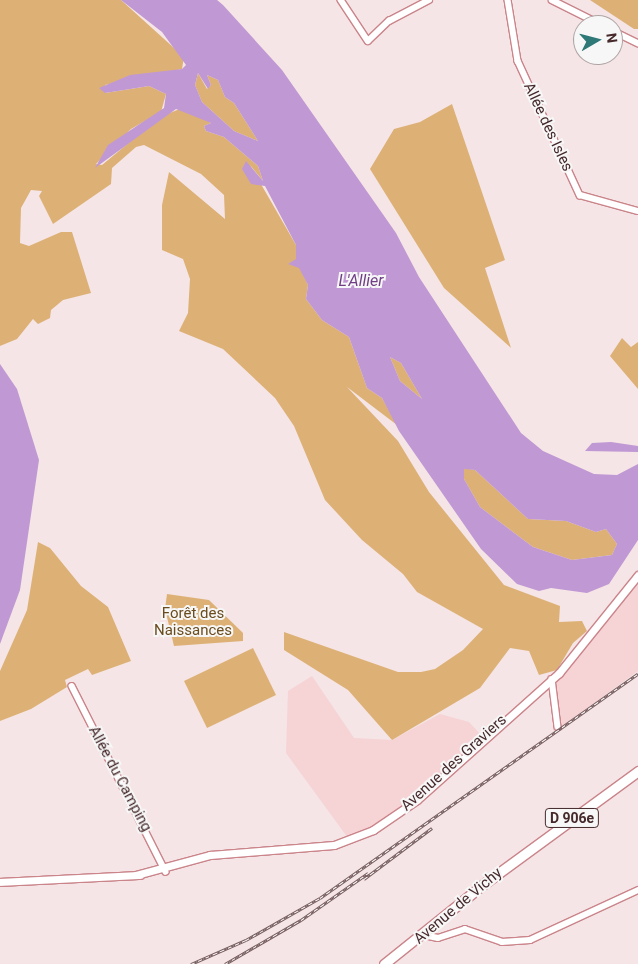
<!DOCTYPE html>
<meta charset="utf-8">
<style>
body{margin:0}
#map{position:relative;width:638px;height:964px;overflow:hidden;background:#f5e5e6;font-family:Roboto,sans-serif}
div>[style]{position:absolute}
.built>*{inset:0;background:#f6d3d5}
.green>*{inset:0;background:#ddb176}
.water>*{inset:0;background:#c098d4}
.roads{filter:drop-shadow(1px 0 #ca848a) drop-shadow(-1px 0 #ca848a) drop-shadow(0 1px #ca848a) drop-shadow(0 -1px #ca848a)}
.minor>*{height:5.5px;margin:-2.75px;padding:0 2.75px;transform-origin:2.75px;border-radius:2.75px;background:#fff}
.tertiary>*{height:7px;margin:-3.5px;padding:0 3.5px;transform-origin:3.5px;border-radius:3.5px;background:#fff}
.primary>*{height:9px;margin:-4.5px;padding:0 4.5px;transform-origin:4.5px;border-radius:4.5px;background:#fff}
.rail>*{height:3px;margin-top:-1.5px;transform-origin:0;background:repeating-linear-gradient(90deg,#f7f7f7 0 4px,#735a5b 0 8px);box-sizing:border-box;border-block:1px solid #735a5b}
span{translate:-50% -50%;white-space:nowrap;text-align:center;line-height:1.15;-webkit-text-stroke:4px #f7f7f7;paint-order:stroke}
.shield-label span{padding:1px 4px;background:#f7f7f7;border:1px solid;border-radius:4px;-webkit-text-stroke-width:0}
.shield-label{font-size:14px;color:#46292b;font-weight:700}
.street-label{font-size:15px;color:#46292b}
.park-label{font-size:15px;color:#6b4c1d}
.water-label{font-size:16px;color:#703e86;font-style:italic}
.north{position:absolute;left:573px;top:15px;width:50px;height:50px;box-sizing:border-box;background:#f7f7f7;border:1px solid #b0a5a5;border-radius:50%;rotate:82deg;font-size:14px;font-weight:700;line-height:20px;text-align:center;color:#46292b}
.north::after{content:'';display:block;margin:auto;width:18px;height:22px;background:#2f7878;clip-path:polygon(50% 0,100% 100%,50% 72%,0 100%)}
</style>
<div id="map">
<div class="built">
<i style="clip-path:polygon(638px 582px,638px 671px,560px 728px,554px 686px)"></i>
<i style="clip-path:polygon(312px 676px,354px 738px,392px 740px,440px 714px,469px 722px,482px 736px,424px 792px,378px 825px,348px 838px,286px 753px,288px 691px)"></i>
</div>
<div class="green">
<i style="clip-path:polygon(0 0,121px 0,184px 57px,182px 69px,105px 85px,105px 93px,149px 86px,166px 94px,161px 112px,131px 129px,96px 164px,102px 165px,160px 117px,182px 108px,201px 116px,211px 123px,204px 126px,206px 131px,224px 137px,258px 166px,263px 181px,250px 165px,296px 245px,296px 259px,308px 285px,306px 299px,322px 320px,349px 337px,367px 388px,382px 398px,397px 425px,347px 387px,398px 441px,429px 492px,504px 585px,560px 606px,559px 622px,582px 621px,587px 631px,573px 643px,557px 670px,539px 675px,529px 651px,510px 648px,480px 688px,392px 740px,348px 690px,284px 650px,284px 632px,398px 672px,421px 672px,435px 669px,463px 650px,483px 629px,417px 592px,403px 574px,362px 540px,325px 500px,294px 426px,275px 398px,223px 349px,179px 331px,188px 313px,190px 279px,183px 259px,162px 250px,162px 205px,169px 172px,225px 219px,224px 195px,201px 174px,144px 145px,136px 147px,112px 168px,111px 184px,53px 224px,39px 196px,42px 191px,31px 190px,21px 208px,20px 243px,29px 246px,61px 232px,72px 232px,91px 293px,63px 300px,51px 310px,50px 318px,38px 324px,33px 319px,17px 339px,0 346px)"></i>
<i style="clip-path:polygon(590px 0,638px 0,638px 29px,634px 29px)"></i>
<i style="clip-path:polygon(198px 73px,207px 89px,211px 85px,207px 75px,218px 80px,225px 97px,234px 103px,258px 141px,234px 131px,202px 102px,195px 85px)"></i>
<i style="clip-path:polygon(452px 104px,505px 260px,485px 268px,511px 348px,444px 288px,370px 169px,394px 129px,420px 122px)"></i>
<i style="clip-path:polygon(622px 338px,631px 347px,638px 342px,638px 389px,610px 356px)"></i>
<i style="clip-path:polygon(390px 357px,401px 363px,422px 399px,400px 381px)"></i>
<i style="clip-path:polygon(464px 468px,475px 470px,528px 519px,566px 521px,596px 532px,606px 529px,617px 544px,612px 555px,572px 560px,533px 547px,480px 507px,464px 479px)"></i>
<i style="clip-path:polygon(38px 542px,50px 548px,81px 586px,108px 607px,131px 661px,92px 675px,88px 669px,65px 680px,67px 687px,31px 709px,0 721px,0 671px,27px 610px)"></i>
<i style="clip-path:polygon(167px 594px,209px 600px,243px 633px,243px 641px,174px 646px,165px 609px)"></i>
<i style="clip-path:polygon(253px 648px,276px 695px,207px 728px,184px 681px)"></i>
</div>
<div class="water">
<i style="clip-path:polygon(evenodd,121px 0,217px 0,223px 5px,282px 70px,396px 233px,419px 277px,521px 433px,543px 451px,594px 474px,617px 475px,638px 464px,638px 540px,609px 584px,587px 593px,551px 588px,539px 591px,517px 584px,481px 549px,399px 431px,382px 398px,367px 388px,349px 337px,322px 320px,306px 299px,308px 285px,299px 268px,288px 264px,296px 259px,296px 245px,265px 186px,251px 184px,242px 169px,246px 161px,263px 181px,258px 166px,224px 137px,206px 131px,204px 126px,211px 123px,176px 109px,95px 168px,108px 145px,164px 108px,166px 94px,149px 86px,105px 93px,99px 88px,130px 75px,182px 69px,186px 65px,162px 32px,121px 0,198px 73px,208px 89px,211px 85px,207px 75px,218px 80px,225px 97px,234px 103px,258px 141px,234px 131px,202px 102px,195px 85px,198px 73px,121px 0,390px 357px,401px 363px,422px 399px,400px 381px,390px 357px,121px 0,464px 469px,475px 470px,528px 519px,566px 521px,596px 532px,606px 529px,617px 544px,612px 555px,572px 560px,533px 547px,480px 507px,464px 479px,464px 469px)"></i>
<i style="clip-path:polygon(0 364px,17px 389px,39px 460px,20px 590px,0 644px)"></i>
<i style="clip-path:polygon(611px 442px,638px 446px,638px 452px,585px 451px,592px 443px)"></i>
</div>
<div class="roads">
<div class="minor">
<i style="left:341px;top:0;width:49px;rotate:56.6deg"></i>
<i style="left:368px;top:41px;width:29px;rotate:-44deg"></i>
<i style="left:389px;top:21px;width:45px;rotate:-27.7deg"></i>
<i style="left:508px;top:0;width:62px;rotate:80.7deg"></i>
<i style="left:518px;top:61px;width:148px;rotate:65.2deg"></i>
<i style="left:580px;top:195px;width:60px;rotate:15.4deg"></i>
<i style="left:552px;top:0;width:56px;rotate:26.6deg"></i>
<i style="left:613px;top:31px;width:28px;rotate:26deg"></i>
<i style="left:552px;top:679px;width:48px;rotate:82.9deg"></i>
<i style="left:72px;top:686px;width:208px;rotate:63.2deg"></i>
<i style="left:424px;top:935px;width:14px;rotate:12deg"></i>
<i style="left:438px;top:938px;width:28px;rotate:-18deg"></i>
<i style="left:465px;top:929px;width:39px;rotate:19deg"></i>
<i style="left:502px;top:942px;width:28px;rotate:-4deg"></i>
<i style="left:530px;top:940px;width:119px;rotate:-24.8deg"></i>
</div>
<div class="tertiary">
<i style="left:136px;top:875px;width:77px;rotate:-15.1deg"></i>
<i style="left:210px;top:855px;width:124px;rotate:-4.6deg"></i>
<i style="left:334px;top:845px;width:42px;rotate:-21deg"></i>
<i style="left:373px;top:830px;width:53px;rotate:-34.3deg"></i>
<i style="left:417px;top:800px;width:191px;rotate:-41.8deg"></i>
<i style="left:559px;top:673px;width:126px;rotate:-51.1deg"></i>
<i style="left:0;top:882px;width:140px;rotate:-2.9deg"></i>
</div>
<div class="primary">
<i style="left:384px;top:964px;width:129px;rotate:-38.7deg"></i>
<i style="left:485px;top:883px;width:190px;rotate:-36.2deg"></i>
</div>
</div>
<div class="rail">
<i style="left:364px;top:879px;width:85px;rotate:-36.9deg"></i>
<i style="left:191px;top:964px;width:60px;rotate:-23.6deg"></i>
<i style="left:246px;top:940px;width:85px;rotate:-29.6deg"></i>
<i style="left:320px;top:898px;width:389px;rotate:-35.2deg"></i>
<i style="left:225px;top:964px;width:88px;rotate:-30.1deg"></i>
<i style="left:301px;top:920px;width:82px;rotate:-35deg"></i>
</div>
<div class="shield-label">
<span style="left:572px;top:818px">D 906e</span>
</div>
<div class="street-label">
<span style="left:548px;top:127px;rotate:65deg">Allée des Isles</span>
<span style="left:454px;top:763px;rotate:-42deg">Avenue des Graviers</span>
<span style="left:120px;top:779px;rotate:62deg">Allée du Camping</span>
<span style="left:458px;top:906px;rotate:-40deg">Avenue de Vichy</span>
</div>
<div class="park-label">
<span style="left:193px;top:622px">Forêt des<br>Naissances</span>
</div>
<div class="water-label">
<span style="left:361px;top:281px">L'Allier</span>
</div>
<div class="north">N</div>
</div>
